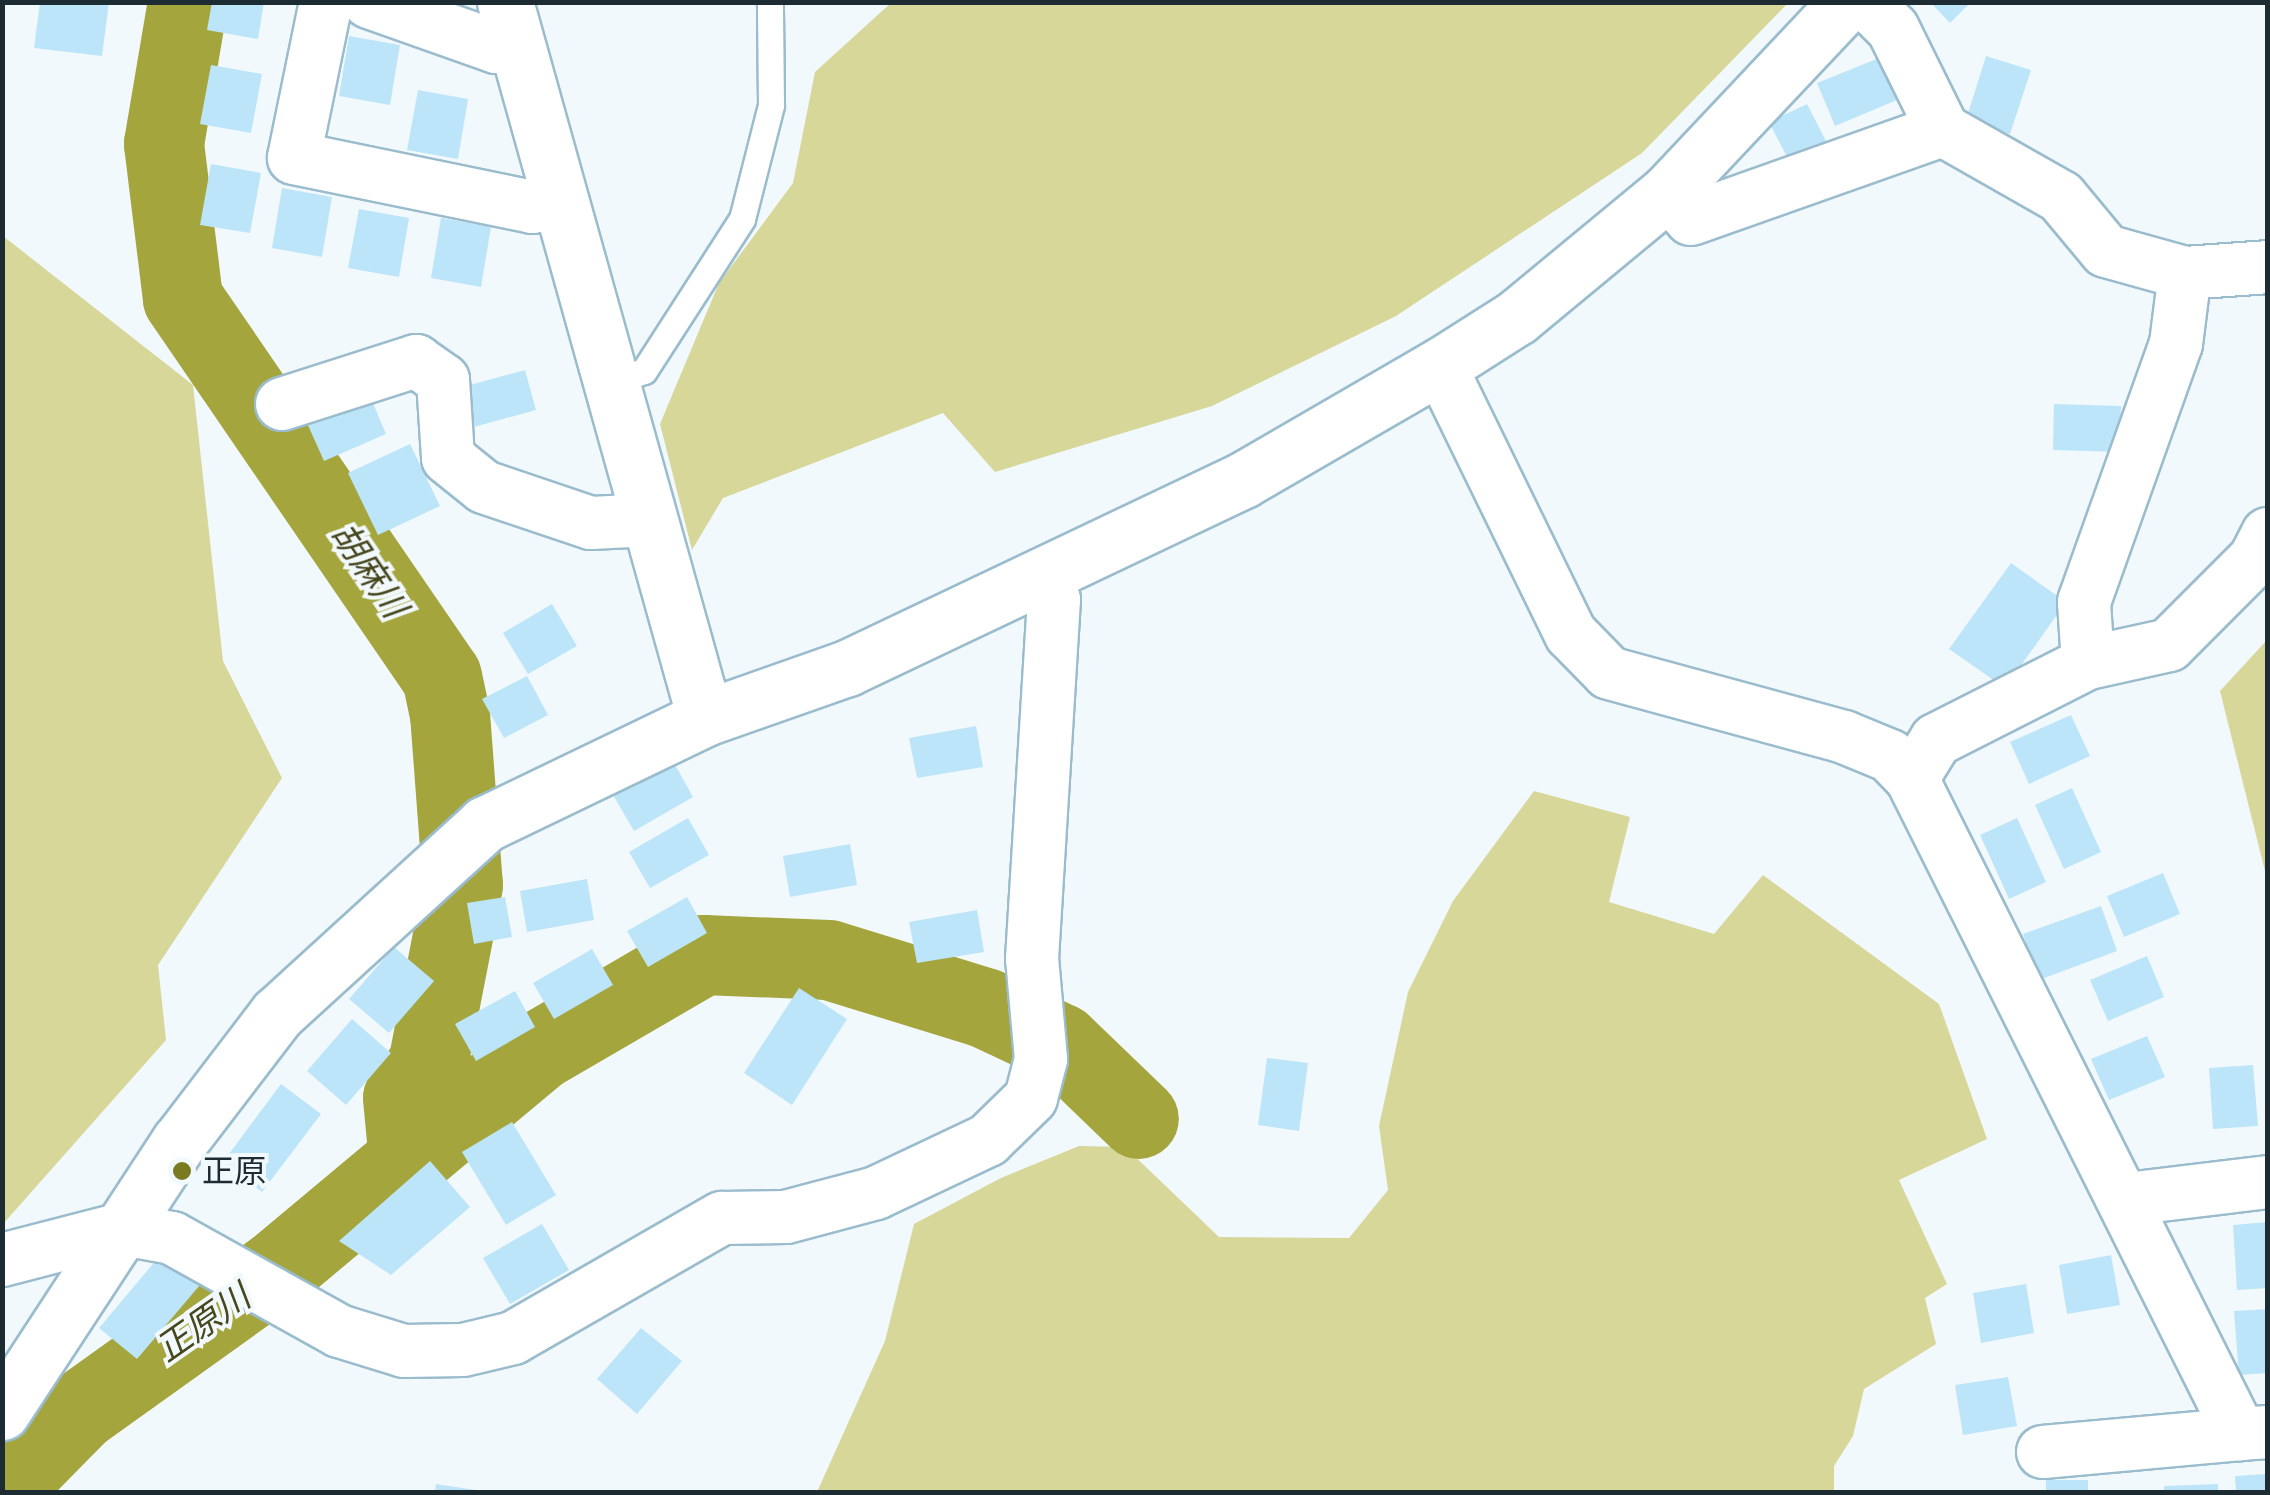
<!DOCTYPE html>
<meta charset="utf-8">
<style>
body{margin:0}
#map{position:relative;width:2270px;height:1495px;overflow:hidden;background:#f2f9fd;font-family:"Zilla Slab","Noto Sans JP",serif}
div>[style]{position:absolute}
.green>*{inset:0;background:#d6d799}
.river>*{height:80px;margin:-40px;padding:0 40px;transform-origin:40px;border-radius:40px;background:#a5a53d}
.building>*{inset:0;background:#bde5f9}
.roads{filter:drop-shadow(2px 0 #9abccd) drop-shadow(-2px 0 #9abccd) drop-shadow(0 2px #9abccd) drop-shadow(0 -2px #9abccd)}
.lane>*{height:25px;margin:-12.5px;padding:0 12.5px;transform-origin:12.5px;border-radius:12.5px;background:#fff}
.street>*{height:52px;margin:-26px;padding:0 26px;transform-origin:26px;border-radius:26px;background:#fff}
.secondary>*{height:55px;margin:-27.5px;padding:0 27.5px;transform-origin:27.5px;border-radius:27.5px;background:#fff}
.dots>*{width:28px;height:28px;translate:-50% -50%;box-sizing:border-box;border:5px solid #f2f9fd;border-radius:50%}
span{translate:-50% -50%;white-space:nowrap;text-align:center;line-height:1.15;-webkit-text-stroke:8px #f2f9fd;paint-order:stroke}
.poi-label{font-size:32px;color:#1d2b32}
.left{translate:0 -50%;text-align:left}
.water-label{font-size:35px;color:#47471d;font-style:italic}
.frame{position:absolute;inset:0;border:5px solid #1d2b32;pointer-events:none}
</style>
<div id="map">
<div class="green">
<i style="clip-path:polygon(892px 2px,1788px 2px,1788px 3px,1642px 153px,1396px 316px,1212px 406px,995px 472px,943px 413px,723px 498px,692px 550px,660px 424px,719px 283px,793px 183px,815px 72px)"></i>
<i style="clip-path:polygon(3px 236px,193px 385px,223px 661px,282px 778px,158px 965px,166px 1040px,3px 1224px)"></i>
<i style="clip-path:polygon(2267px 640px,2267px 879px,2220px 691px)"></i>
<i style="clip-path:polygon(1534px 791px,1630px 817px,1609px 902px,1714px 934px,1763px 875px,1939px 1004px,1987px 1139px,1899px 1180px,1947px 1284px,1925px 1298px,1936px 1344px,1864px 1389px,1853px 1436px,1834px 1466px,1834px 1492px,817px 1492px,885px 1341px,914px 1224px,1001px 1178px,1079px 1146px,1125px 1147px,1219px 1237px,1349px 1238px,1388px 1190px,1379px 1126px,1408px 992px,1453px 901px)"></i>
</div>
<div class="river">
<i style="left:188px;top:2px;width:144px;rotate:99.6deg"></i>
<i style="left:164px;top:144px;width:156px;rotate:83deg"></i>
<i style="left:183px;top:299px;width:458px;rotate:55.6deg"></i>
<i style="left:442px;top:677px;width:38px;rotate:78deg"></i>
<i style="left:450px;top:714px;width:171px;rotate:85.7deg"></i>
<i style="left:463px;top:885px;width:183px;rotate:101deg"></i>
<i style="left:428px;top:1065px;width:41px;rotate:127.1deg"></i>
<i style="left:403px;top:1098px;width:63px;rotate:84.6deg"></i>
<i style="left:2px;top:1490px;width:111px;rotate:-45.4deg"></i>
<i style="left:80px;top:1411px;width:242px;rotate:-35.6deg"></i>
<i style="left:277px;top:1270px;width:341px;rotate:-39.9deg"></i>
<i style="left:539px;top:1051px;width:191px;rotate:-30.2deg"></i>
<i style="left:704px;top:955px;width:125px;rotate:2.3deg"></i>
<i style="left:829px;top:960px;width:163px;rotate:17.1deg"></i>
<i style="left:985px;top:1008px;width:84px;rotate:25.3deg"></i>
<i style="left:1061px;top:1044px;width:108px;rotate:43.9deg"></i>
</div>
<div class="building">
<i style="clip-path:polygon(40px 2px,109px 2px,102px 56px,34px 48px)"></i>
<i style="clip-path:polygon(212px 2px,264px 2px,258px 39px,207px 30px)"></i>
<i style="clip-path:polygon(1930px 2px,1971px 2px,1950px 23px)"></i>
<i style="clip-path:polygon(349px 36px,400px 45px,390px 105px,339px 96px)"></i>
<i style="clip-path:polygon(1986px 56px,2031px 70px,2010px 134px,1966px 120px)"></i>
<i style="clip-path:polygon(1879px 58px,1897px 100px,1835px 126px,1817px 83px)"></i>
<i style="clip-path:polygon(211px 65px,262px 74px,251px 133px,200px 124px)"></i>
<i style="clip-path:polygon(418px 90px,468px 99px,458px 159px,407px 150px)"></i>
<i style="clip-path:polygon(1807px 104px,1826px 141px,1788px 159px,1769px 122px)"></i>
<i style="clip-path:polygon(211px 164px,261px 173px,250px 233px,200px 225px)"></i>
<i style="clip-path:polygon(282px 188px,332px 197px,322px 257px,272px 248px)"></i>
<i style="clip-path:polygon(359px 209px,409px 218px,399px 277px,348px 268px)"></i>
<i style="clip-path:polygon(441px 218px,491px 227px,481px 287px,431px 278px)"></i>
<i style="clip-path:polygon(525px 370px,536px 410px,470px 428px,459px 388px)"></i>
<i style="clip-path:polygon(370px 396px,386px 434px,324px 461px,307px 423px)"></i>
<i style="clip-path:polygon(2054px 404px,2121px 406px,2120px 452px,2053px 450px)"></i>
<i style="clip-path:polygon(410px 444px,440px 506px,378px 535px,348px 473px)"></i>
<i style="clip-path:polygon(2011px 563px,2066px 602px,2005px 688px,1949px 649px)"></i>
<i style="clip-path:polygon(552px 604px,577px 646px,528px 674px,503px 633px)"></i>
<i style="clip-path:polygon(527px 676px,548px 715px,504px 738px,482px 699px)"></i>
<i style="clip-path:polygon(2071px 715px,2090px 756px,2029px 784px,2010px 742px)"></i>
<i style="clip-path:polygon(976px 726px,983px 767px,917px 778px,909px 738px)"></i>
<i style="clip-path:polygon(673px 761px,693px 797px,634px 831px,613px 795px)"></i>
<i style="clip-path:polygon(2072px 788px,2101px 852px,2064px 869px,2035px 805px)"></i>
<i style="clip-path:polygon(688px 818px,709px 855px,650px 888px,629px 852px)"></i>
<i style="clip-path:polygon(2017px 818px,2046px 882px,2009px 899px,1980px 835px)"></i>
<i style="clip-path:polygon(850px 844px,857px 885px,790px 897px,783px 856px)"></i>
<i style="clip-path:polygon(2163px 873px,2180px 914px,2124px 937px,2107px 896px)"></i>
<i style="clip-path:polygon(587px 879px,594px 920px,527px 932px,520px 891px)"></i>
<i style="clip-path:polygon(505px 897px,512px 937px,474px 944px,467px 903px)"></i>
<i style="clip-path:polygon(687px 897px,707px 933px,648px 967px,627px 931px)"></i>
<i style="clip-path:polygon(2101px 906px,2117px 951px,2039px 980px,2023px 934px)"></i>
<i style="clip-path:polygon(977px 910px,984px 952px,917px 963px,909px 922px)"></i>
<i style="clip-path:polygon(394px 947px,434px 981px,389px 1033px,349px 999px)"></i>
<i style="clip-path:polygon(592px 949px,613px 985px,554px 1019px,533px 983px)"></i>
<i style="clip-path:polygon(2147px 956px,2164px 997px,2108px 1021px,2090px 980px)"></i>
<i style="clip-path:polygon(799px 988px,847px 1019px,792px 1105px,744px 1073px)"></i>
<i style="clip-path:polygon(515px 991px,535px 1027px,476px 1061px,455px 1024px)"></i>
<i style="clip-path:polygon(352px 1019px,391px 1053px,346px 1105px,307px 1071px)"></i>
<i style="clip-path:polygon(2147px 1036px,2165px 1077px,2109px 1100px,2091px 1059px)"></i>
<i style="clip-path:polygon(1267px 1058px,1308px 1063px,1299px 1131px,1258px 1125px)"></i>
<i style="clip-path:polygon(2253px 1065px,2258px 1126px,2213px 1129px,2209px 1068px)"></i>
<i style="clip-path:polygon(281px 1084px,321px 1114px,262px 1192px,223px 1162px)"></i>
<i style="clip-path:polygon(512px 1122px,556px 1195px,506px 1225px,462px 1152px)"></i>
<i style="clip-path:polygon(430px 1161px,470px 1207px,391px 1275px,339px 1241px)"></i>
<i style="clip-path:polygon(2268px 1222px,2268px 1288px,2237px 1290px,2233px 1225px)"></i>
<i style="clip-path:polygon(542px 1224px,569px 1270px,510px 1304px,483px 1258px)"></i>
<i style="clip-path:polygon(162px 1253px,200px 1285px,137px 1359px,99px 1328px)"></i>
<i style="clip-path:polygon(2111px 1255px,2120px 1305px,2067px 1314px,2059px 1265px)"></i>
<i style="clip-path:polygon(2026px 1284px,2034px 1333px,1981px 1343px,1973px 1293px)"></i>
<i style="clip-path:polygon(2268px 1309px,2268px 1373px,2239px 1375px,2234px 1311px)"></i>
<i style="clip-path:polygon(641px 1328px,682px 1361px,637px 1414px,597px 1379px)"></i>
<i style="clip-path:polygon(2008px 1377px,2017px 1426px,1963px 1435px,1955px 1385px)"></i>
<i style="clip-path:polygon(2268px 1474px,2268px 1492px,2236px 1492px,2235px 1476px)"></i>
<i style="clip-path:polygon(2046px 1480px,2088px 1480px,2088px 1492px,2046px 1492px)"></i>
<i style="clip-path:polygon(436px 1484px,476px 1490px,476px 1492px,435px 1492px)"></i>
<i style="clip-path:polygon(2218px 1484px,2218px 1492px,2164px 1492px,2164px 1486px)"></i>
</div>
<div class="roads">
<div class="lane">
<i style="left:612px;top:383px;width:34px;rotate:-21deg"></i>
<i style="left:644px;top:371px;width:181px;rotate:-57.2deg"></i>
<i style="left:742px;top:219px;width:118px;rotate:-75.7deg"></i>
<i style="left:771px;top:105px;width:103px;rotate:-90.6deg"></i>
</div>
<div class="street">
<i style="left:326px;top:2px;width:159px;rotate:101.6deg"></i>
<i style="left:294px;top:158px;width:243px;rotate:11.6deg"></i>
<i style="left:532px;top:207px;width:30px;rotate:-12deg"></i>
<i style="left:369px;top:2px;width:135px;rotate:19.5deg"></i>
<i style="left:496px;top:47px;width:22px;rotate:-8deg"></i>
<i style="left:1866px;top:2px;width:38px;rotate:45deg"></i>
<i style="left:1893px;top:29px;width:113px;rotate:63.7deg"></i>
<i style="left:1943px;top:130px;width:136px;rotate:29.6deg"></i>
<i style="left:2061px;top:197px;width:70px;rotate:50.2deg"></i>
<i style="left:2106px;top:251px;width:82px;rotate:15.6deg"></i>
<i style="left:1667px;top:193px;width:35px;rotate:47deg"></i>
<i style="left:1691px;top:219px;width:267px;rotate:-19.5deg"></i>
<i style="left:1440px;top:366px;width:298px;rotate:64deg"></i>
<i style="left:1571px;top:634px;width:54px;rotate:45.7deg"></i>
<i style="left:1609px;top:673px;width:244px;rotate:15.2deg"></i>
<i style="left:1844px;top:737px;width:50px;rotate:22.4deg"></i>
<i style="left:1890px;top:756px;width:32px;rotate:46deg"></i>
<i style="left:1912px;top:779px;width:733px;rotate:63.4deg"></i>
<i style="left:2240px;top:1434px;width:28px;rotate:-4deg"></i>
<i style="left:282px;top:404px;width:141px;rotate:-17.8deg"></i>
<i style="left:416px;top:361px;width:33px;rotate:35deg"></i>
<i style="left:443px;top:380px;width:78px;rotate:86.3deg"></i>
<i style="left:448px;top:458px;width:46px;rotate:38.9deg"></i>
<i style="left:484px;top:487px;width:113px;rotate:18.6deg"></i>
<i style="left:591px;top:523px;width:59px;rotate:-2.9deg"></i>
<i style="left:2088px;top:663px;width:83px;rotate:-12.5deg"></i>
<i style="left:2169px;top:645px;width:122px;rotate:-45deg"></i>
<i style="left:2255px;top:559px;width:28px;rotate:-63deg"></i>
<i style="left:1912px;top:779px;width:46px;rotate:-58.4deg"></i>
<i style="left:1936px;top:740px;width:170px;rotate:-26.9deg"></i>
<i style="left:2088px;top:663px;width:61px;rotate:-93.8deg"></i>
<i style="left:2084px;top:602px;width:274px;rotate:-70.4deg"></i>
<i style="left:2176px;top:344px;width:72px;rotate:-82.8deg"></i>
<i style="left:2185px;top:273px;width:83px;rotate:-4.1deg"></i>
<i style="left:2128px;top:1199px;width:141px;rotate:-6.9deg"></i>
<i style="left:2px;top:1260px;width:124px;rotate:-14.5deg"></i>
<i style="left:122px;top:1229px;width:51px;rotate:10.2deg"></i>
<i style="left:172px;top:1238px;width:191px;rotate:29.1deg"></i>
<i style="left:339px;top:1331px;width:68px;rotate:17.1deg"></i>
<i style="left:404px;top:1351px;width:59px;rotate:-1deg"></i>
<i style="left:463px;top:1350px;width:51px;rotate:-13.5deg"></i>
<i style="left:513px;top:1338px;width:241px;rotate:-29.9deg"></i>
<i style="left:722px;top:1218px;width:64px;rotate:-0.9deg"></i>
<i style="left:786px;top:1217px;width:93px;rotate:-14.9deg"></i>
<i style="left:876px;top:1193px;width:124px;rotate:-25.3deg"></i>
<i style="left:988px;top:1140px;width:60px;rotate:-44.3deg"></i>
<i style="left:1031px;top:1098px;width:40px;rotate:-75.6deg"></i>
<i style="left:1041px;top:1059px;width:100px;rotate:-95.1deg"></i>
<i style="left:1032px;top:959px;width:360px;rotate:-86.5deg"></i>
<i style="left:1054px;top:600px;width:27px;rotate:-121deg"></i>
<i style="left:2043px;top:1452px;width:198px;rotate:-5.2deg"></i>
</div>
<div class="secondary">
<i style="left:505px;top:2px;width:743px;rotate:74.39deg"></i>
<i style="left:2px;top:1412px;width:323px;rotate:-56.8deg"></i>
<i style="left:179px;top:1142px;width:161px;rotate:-52.6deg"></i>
<i style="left:277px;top:1014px;width:282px;rotate:-42.4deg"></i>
<i style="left:485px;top:824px;width:244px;rotate:-25.7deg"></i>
<i style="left:705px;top:718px;width:151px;rotate:-19.4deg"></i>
<i style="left:847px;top:668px;width:438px;rotate:-25.4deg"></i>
<i style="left:1243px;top:480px;width:228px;rotate:-30.1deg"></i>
<i style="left:1440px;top:366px;width:91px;rotate:-32.5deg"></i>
<i style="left:1517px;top:317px;width:195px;rotate:-39.6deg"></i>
<i style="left:1667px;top:193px;width:262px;rotate:-46.7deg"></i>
</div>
</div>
<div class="dots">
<i style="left:182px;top:1171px;background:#7a7a21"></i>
</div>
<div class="poi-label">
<span class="left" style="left:202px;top:1171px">正原</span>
</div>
<div class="water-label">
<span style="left:369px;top:570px;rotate:56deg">胡麻川</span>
<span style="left:203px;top:1323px;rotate:-35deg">正原川</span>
</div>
<div class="frame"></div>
</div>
